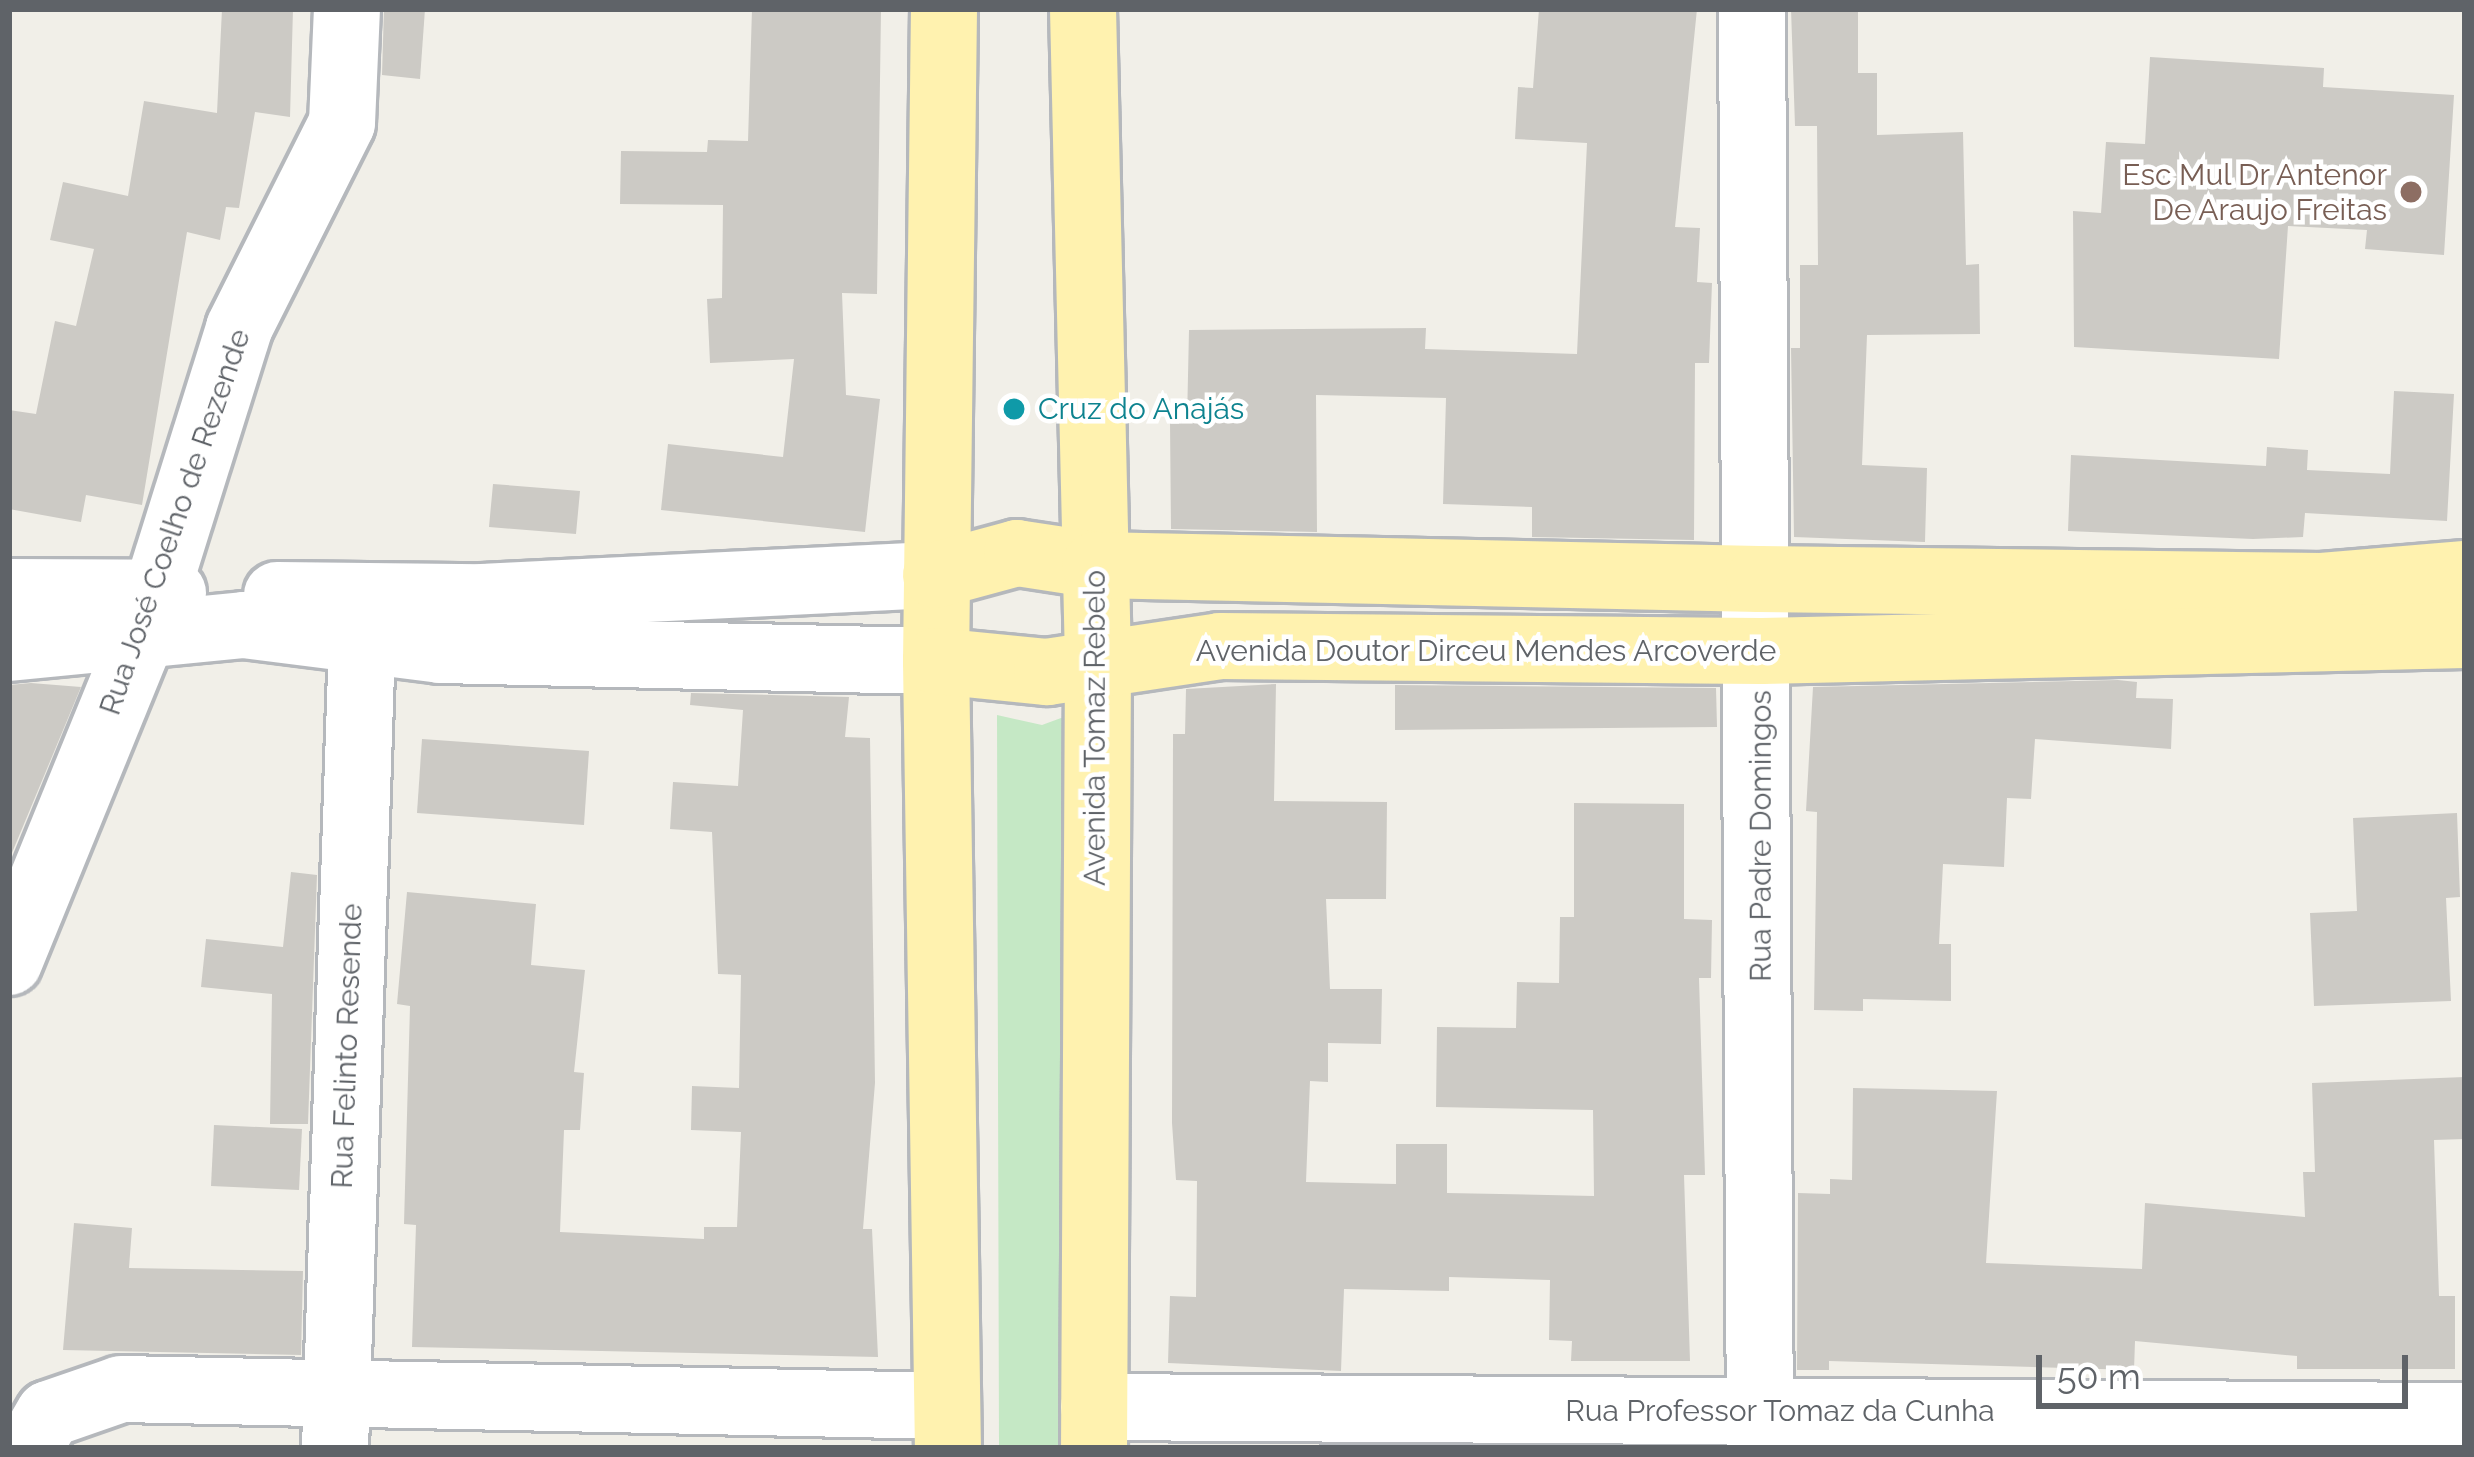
<!DOCTYPE html>
<meta charset="utf-8">
<style>
body{margin:0}
#map{position:relative;width:2474px;height:1457px;overflow:hidden;background:#f1efe8;font-family:Raleway,sans-serif}
div>[style]{position:absolute}
.green>*{inset:0;background:#c5e8c5}
.building>*{inset:0;background:#cccac5}
.roads{filter:drop-shadow(3px 0 #b5b8bc) drop-shadow(-3px 0 #b5b8bc) drop-shadow(0 3px #b5b8bc) drop-shadow(0 -3px #b5b8bc)}
.minor>*{height:66px;margin:-33px;padding:0 33px;transform-origin:33px;border-radius:33px;background:#fff}
.major>*{height:66px;margin:-33px;padding:0 33px;transform-origin:33px;border-radius:33px;background:#fff2af}
.dots>*{width:33px;height:33px;translate:-50% -50%;box-sizing:border-box;border:6px solid #fff;border-radius:50%}
span{translate:-50% -50%;white-space:nowrap;text-align:center;line-height:1.15;-webkit-text-stroke:9px #fff;paint-order:stroke}
.education-label{font-size:30px;color:#785e54}
.right{translate:-100% -50%;text-align:right}
.culture-label{font-size:30px;color:#0d838f}
.left{translate:0 -50%;text-align:left}
.street-label{font-size:30px;color:#5f6368}
.frame{position:absolute;inset:0;border:12px solid #5f6368;pointer-events:none}
.scale{position:absolute;left:2036px;top:1355px;width:372px;height:54px;box-sizing:border-box;border:6px solid #5f6368;border-top:0;padding-left:15px;font-size:36px;line-height:42px;white-space:nowrap;color:#5f6368;-webkit-text-stroke:9px #fff;paint-order:stroke}
</style>
<div id="map">
<div class="green">
<i style="clip-path:polygon(1080px 711px,1080px 1448px,999px 1448px,997px 715px,1042px 725px)"></i>
</div>
<div class="building">
<i style="clip-path:polygon(222px 9px,293px 9px,290px 117px,255px 112px,239px 208px,226px 207px,220px 240px,187px 232px,142px 505px,86px 495px,81px 522px,9px 509px,9px 410px,36px 414px,55px 321px,76px 326px,94px 249px,50px 240px,63px 182px,128px 196px,144px 101px,217px 113px)"></i>
<i style="clip-path:polygon(384px 9px,425px 9px,420px 79px,382px 75px)"></i>
<i style="clip-path:polygon(752px 9px,881px 9px,877px 294px,842px 293px,846px 395px,880px 399px,865px 532px,661px 510px,668px 444px,783px 457px,794px 359px,710px 363px,707px 299px,722px 298px,723px 205px,620px 204px,621px 151px,707px 152px,708px 140px,748px 141px)"></i>
<i style="clip-path:polygon(1539px 9px,1697px 9px,1675px 227px,1700px 228px,1697px 282px,1712px 283px,1709px 363px,1695px 363px,1694px 540px,1532px 537px,1532px 507px,1443px 504px,1446px 398px,1316px 395px,1317px 532px,1171px 529px,1170px 422px,1187px 421px,1189px 330px,1426px 328px,1425px 349px,1577px 354px,1587px 143px,1515px 139px,1518px 87px,1533px 88px)"></i>
<i style="clip-path:polygon(1791px 9px,1858px 9px,1858px 73px,1877px 73px,1877px 135px,1963px 132px,1966px 265px,1979px 264px,1980px 334px,1867px 335px,1862px 465px,1927px 468px,1925px 542px,1794px 537px,1791px 348px,1800px 348px,1800px 265px,1818px 265px,1817px 126px,1795px 126px)"></i>
<i style="clip-path:polygon(2150px 57px,2324px 68px,2323px 87px,2454px 95px,2444px 255px,2365px 249px,2367px 230px,2288px 226px,2279px 359px,2074px 347px,2073px 211px,2101px 213px,2106px 142px,2145px 144px)"></i>
<i style="clip-path:polygon(2394px 391px,2454px 394px,2447px 521px,2305px 513px,2303px 537px,2253px 539px,2068px 531px,2071px 455px,2266px 466px,2267px 447px,2308px 450px,2307px 470px,2390px 474px)"></i>
<i style="clip-path:polygon(493px 484px,580px 491px,576px 534px,489px 527px)"></i>
<i style="clip-path:polygon(2118px 680px,2137px 682px,2136px 698px,2173px 699px,2171px 749px,2035px 739px,2031px 799px,2007px 798px,2004px 867px,1943px 864px,1939px 944px,1951px 944px,1951px 1001px,1863px 999px,1863px 1011px,1814px 1010px,1817px 812px,1806px 811px,1813px 687px)"></i>
<i style="clip-path:polygon(31px 683px,81px 687px,9px 860px,9px 685px)"></i>
<i style="clip-path:polygon(1276px 684px,1274px 801px,1387px 802px,1386px 899px,1326px 899px,1330px 989px,1382px 989px,1381px 1044px,1328px 1043px,1328px 1082px,1310px 1081px,1306px 1182px,1396px 1184px,1396px 1144px,1447px 1144px,1447px 1193px,1594px 1196px,1593px 1110px,1436px 1107px,1437px 1027px,1516px 1028px,1517px 982px,1559px 983px,1560px 917px,1574px 917px,1574px 803px,1684px 804px,1684px 919px,1712px 920px,1711px 978px,1699px 978px,1705px 1175px,1684px 1175px,1690px 1361px,1571px 1361px,1572px 1341px,1549px 1340px,1550px 1280px,1449px 1277px,1449px 1291px,1344px 1289px,1341px 1371px,1168px 1363px,1170px 1296px,1196px 1297px,1197px 1181px,1176px 1180px,1172px 1123px,1173px 734px,1185px 734px,1186px 689px)"></i>
<i style="clip-path:polygon(1395px 685px,1716px 688px,1717px 727px,1395px 730px)"></i>
<i style="clip-path:polygon(691px 693px,849px 697px,845px 737px,870px 738px,875px 1083px,863px 1229px,872px 1229px,878px 1357px,412px 1347px,416px 1225px,404px 1224px,410px 1006px,397px 1004px,407px 892px,536px 904px,531px 965px,585px 970px,574px 1072px,584px 1073px,580px 1130px,564px 1130px,560px 1232px,704px 1239px,704px 1227px,737px 1227px,741px 1132px,691px 1130px,692px 1086px,739px 1088px,741px 975px,718px 974px,712px 832px,670px 829px,673px 782px,738px 786px,743px 710px,690px 705px)"></i>
<i style="clip-path:polygon(422px 739px,589px 751px,584px 825px,417px 813px)"></i>
<i style="clip-path:polygon(2457px 813px,2460px 897px,2446px 898px,2451px 1001px,2314px 1006px,2310px 913px,2357px 911px,2353px 818px)"></i>
<i style="clip-path:polygon(291px 872px,317px 875px,308px 1124px,270px 1124px,272px 994px,201px 987px,206px 939px,283px 947px)"></i>
<i style="clip-path:polygon(2465px 1077px,2465px 1139px,2434px 1140px,2439px 1296px,2455px 1296px,2455px 1369px,2297px 1369px,2297px 1356px,2135px 1341px,2134px 1370px,1829px 1361px,1829px 1370px,1797px 1370px,1798px 1193px,1830px 1194px,1830px 1179px,1852px 1180px,1853px 1088px,1997px 1091px,1986px 1263px,2142px 1269px,2145px 1203px,2305px 1217px,2303px 1172px,2315px 1172px,2312px 1083px)"></i>
<i style="clip-path:polygon(214px 1125px,302px 1129px,299px 1190px,211px 1186px)"></i>
<i style="clip-path:polygon(74px 1223px,132px 1228px,129px 1268px,303px 1271px,301px 1355px,63px 1350px)"></i>
</div>
<div class="roads">
<div class="minor">
<i style="left:1752px;top:9px;width:1439px;rotate:89.68deg"></i>
<i style="left:9px;top:592px;width:164px;rotate:0.3deg"></i>
<i style="left:277px;top:595px;width:205px;rotate:0.6deg"></i>
<i style="left:482px;top:597px;width:455px;rotate:-2.8deg"></i>
<i style="left:9px;top:648px;width:236px;rotate:-5.6deg"></i>
<i style="left:244px;top:625px;width:199px;rotate:7.2deg"></i>
<i style="left:441px;top:650px;width:495px;rotate:1.3deg"></i>
<i style="left:9px;top:962px;width:357px;rotate:-67.8deg"></i>
<i style="left:144px;top:632px;width:318px;rotate:-72.6deg"></i>
<i style="left:239px;top:328px;width:229px;rotate:-63.3deg"></i>
<i style="left:342px;top:123px;width:114px;rotate:-87.5deg"></i>
<i style="left:1094px;top:1407px;width:1371px;rotate:0.38deg"></i>
<i style="left:29px;top:1448px;width:39px;rotate:-60deg"></i>
<i style="left:49px;top:1414px;width:76px;rotate:-19.1deg"></i>
<i style="left:121px;top:1389px;width:826px;rotate:1.18deg"></i>
<i style="left:335px;top:1448px;width:805px;rotate:-88.08deg"></i>
</div>
<div class="major">
<i style="left:944px;top:9px;width:652px;rotate:90.7deg"></i>
<i style="left:936px;top:661px;width:787px;rotate:89.13deg"></i>
<i style="left:1083px;top:9px;width:653px;rotate:88.68deg"></i>
<i style="left:1098px;top:662px;width:786px;rotate:90.29deg"></i>
<i style="left:936px;top:575px;width:84px;rotate:-15.2deg"></i>
<i style="left:1017px;top:553px;width:79px;rotate:8.7deg"></i>
<i style="left:1095px;top:565px;width:664px;rotate:1.21deg"></i>
<i style="left:1759px;top:579px;width:563px;rotate:0.71deg"></i>
<i style="left:2322px;top:586px;width:144px;rotate:-4.8deg"></i>
<i style="left:936px;top:661px;width:112px;rotate:5.7deg"></i>
<i style="left:1047px;top:672px;width:175px;rotate:-8.5deg"></i>
<i style="left:1220px;top:646px;width:542px;rotate:0.53deg"></i>
<i style="left:1762px;top:651px;width:703px;rotate:-1.3deg"></i>
</div>
</div>
<div class="dots">
<i style="left:2411px;top:192px;background:#8d6e63"></i>
<i style="left:1014px;top:409px;background:#0f9aa8"></i>
</div>
<div class="education-label">
<span class="right" style="left:2387px;top:192px">Esc Mul Dr Antenor<br>De Araujo Freitas</span>
</div>
<div class="culture-label">
<span class="left" style="left:1038px;top:409px">Cruz do Anajás</span>
</div>
<div class="street-label">
<span style="left:175px;top:522px;rotate:-71deg">Rua José Coelho de Rezende</span>
<span style="left:1486px;top:651px">Avenida Doutor Dirceu Mendes Arcoverde</span>
<span style="left:1095px;top:728px;rotate:-90deg">Avenida Tomaz Rebelo</span>
<span style="left:1761px;top:836px;rotate:-90deg">Rua Padre Domingos</span>
<span style="left:347px;top:1046px;rotate:-88deg">Rua Felinto Resende</span>
<span style="left:1780px;top:1411px">Rua Professor Tomaz da Cunha</span>
</div>
<div class="frame"></div>
<div class="scale">50 m</div>
</div>
